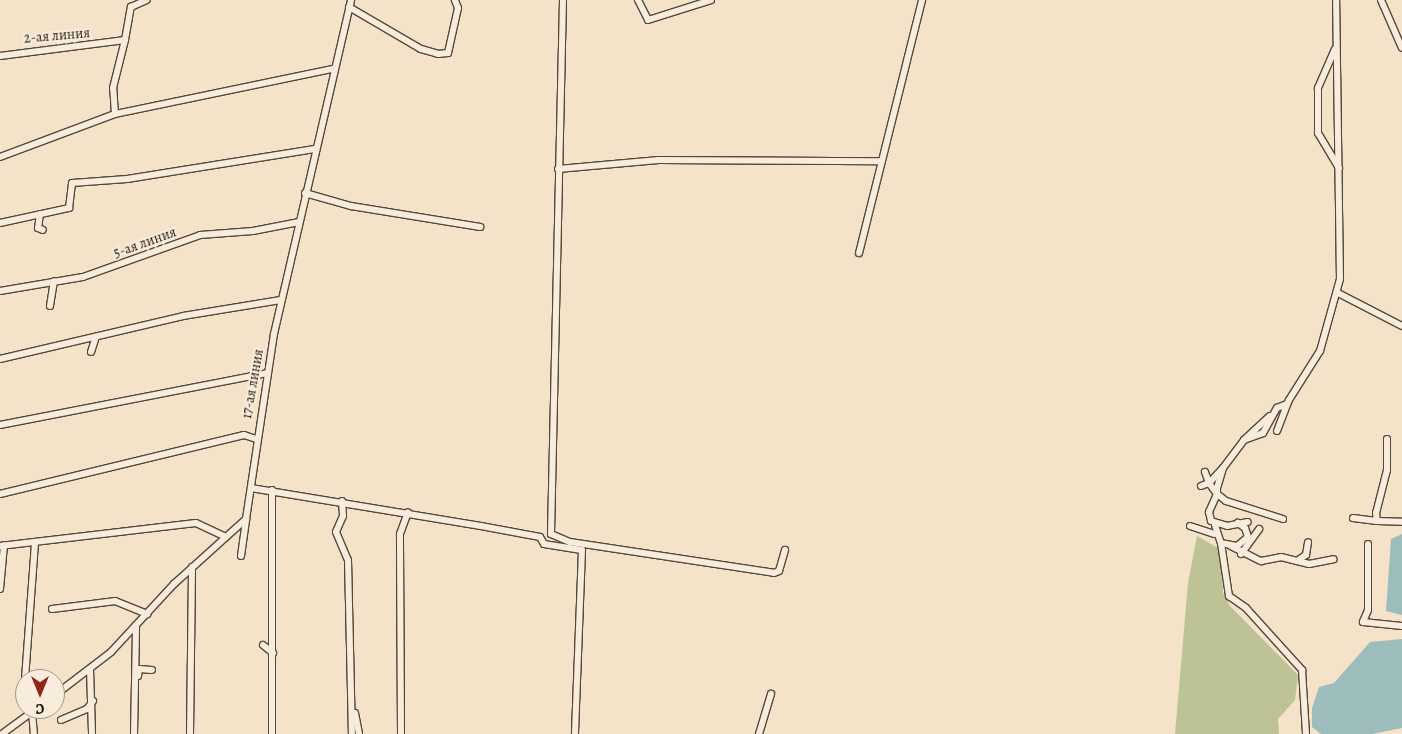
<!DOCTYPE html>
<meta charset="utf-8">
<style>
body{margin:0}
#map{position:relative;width:1402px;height:734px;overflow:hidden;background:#f5e3c9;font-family:Alegreya,serif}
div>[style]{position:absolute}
.green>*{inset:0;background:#bdc395}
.water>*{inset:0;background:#9dbdbc}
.roads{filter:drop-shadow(1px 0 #56473a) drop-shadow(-1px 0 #56473a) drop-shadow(0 1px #56473a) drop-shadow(0 -1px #56473a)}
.minor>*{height:6px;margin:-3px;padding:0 3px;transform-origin:3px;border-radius:3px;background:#f8eddc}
span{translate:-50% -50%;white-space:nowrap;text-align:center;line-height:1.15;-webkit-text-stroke:4px #f8eddc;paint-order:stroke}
.street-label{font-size:14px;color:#21130b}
.north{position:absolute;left:15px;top:669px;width:50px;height:50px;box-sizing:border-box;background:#f8eddc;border:1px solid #a29688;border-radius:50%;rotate:180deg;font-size:14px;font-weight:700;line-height:20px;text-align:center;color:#21130b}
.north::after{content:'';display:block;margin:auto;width:18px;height:22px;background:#8f2418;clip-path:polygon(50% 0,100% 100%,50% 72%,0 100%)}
</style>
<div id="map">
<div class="green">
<i style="clip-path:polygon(1197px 536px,1220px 549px,1223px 593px,1230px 606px,1298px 675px,1295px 700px,1278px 719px,1279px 734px,1175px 734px,1188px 583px)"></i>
</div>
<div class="water">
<i style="clip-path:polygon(1402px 534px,1402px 615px,1386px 611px,1391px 539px)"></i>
<i style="clip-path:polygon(1402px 639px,1402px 728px,1372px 734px,1321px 734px,1312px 727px,1312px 708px,1319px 687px,1334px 683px,1370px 642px)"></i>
</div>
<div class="roads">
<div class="minor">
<i style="left:563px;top:0;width:534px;rotate:91.29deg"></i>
<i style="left:551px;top:534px;width:21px;rotate:23deg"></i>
<i style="left:570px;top:542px;width:206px;rotate:8.6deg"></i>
<i style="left:774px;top:573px;width:5px;rotate:-22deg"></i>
<i style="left:779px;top:571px;width:22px;rotate:-74deg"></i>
<i style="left:638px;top:0;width:22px;rotate:63deg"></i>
<i style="left:648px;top:20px;width:66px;rotate:-17.6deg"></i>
<i style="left:1381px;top:0;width:52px;rotate:66.4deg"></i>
<i style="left:349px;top:7px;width:83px;rotate:30.3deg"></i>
<i style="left:421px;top:49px;width:18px;rotate:16deg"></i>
<i style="left:438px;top:54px;width:10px;rotate:-6deg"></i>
<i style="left:448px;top:53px;width:46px;rotate:-77.5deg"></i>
<i style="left:458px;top:8px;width:9px;rotate:-111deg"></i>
<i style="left:1335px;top:49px;width:43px;rotate:113.6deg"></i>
<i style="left:1318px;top:88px;width:45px;rotate:90deg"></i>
<i style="left:1318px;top:133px;width:41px;rotate:59deg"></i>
<i style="left:0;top:56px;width:126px;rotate:-7.3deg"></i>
<i style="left:125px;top:40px;width:34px;rotate:-80deg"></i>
<i style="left:131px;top:7px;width:17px;rotate:-24deg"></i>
<i style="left:115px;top:114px;width:26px;rotate:-94deg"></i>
<i style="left:113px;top:88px;width:49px;rotate:-76deg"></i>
<i style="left:0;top:157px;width:123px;rotate:-20.5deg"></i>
<i style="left:115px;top:114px;width:223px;rotate:-11.7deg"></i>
<i style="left:558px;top:169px;width:101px;rotate:-5.1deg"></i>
<i style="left:659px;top:160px;width:221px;rotate:0.3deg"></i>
<i style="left:305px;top:193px;width:48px;rotate:15.8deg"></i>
<i style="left:351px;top:206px;width:131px;rotate:9.2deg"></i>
<i style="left:40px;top:214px;width:14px;rotate:98deg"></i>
<i style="left:38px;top:228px;width:5px;rotate:22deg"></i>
<i style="left:0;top:223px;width:71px;rotate:-12.3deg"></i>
<i style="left:69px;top:208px;width:25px;rotate:-83deg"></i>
<i style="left:72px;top:183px;width:55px;rotate:-4.2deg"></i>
<i style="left:127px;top:179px;width:190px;rotate:-9.1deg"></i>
<i style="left:859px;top:253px;width:261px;rotate:-76deg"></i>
<i style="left:0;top:291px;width:84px;rotate:-9.6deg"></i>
<i style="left:83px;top:277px;width:124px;rotate:-19.7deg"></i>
<i style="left:200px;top:235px;width:53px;rotate:-4.3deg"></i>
<i style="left:253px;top:231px;width:47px;rotate:-11.1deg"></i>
<i style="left:1338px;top:293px;width:72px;rotate:27.3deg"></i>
<i style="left:50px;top:306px;width:25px;rotate:-81deg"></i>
<i style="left:91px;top:352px;width:16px;rotate:-72deg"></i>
<i style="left:0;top:359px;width:188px;rotate:-13.2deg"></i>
<i style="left:183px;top:316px;width:99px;rotate:-9.3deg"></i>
<i style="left:0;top:425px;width:272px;rotate:-11deg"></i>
<i style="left:1277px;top:431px;width:33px;rotate:-69deg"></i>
<i style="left:1289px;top:400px;width:58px;rotate:-57.7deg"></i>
<i style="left:1320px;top:351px;width:75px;rotate:-74.5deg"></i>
<i style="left:1340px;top:279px;width:279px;rotate:-90.8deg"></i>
<i style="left:1387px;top:439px;width:31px;rotate:90deg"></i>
<i style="left:1387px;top:470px;width:44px;rotate:104.3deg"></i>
<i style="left:1376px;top:513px;width:8px;rotate:83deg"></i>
<i style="left:1377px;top:521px;width:25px;rotate:2deg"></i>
<i style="left:1244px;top:440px;width:35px;rotate:-43deg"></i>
<i style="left:1223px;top:468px;width:21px;rotate:133deg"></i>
<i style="left:1209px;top:483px;width:14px;rotate:54deg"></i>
<i style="left:1217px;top:494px;width:20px;rotate:114deg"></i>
<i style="left:1209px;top:512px;width:9px;rotate:77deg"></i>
<i style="left:1211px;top:521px;width:17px;rotate:17deg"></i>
<i style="left:1227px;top:526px;width:21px;rotate:-11deg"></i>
<i style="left:1201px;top:486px;width:9px;rotate:-21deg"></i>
<i style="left:1209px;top:483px;width:12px;rotate:-110deg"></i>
<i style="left:251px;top:488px;width:233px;rotate:9.4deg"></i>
<i style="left:481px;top:526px;width:60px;rotate:10.6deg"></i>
<i style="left:540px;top:537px;width:8px;rotate:60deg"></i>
<i style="left:544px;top:544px;width:38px;rotate:9deg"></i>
<i style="left:582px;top:550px;width:184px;rotate:92.2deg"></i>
<i style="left:272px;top:490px;width:244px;rotate:90deg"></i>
<i style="left:0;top:494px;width:251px;rotate:-13.6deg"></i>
<i style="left:244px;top:435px;width:13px;rotate:18deg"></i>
<i style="left:342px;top:501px;width:15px;rotate:86deg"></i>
<i style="left:343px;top:516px;width:17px;rotate:114deg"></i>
<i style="left:336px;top:532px;width:30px;rotate:67deg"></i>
<i style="left:348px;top:560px;width:174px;rotate:88.7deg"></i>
<i style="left:1353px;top:518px;width:24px;rotate:7deg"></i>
<i style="left:1283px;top:519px;width:60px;rotate:-162.5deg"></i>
<i style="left:1226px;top:501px;width:11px;rotate:-142deg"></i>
<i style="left:1217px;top:494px;width:6px;rotate:-90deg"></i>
<i style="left:1217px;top:488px;width:21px;rotate:-73deg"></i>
<i style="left:1223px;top:468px;width:35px;rotate:-53deg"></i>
<i style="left:1244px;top:440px;width:20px;rotate:-20deg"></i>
<i style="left:1263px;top:433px;width:29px;rotate:-61deg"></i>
<i style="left:1277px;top:408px;width:11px;rotate:-22deg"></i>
<i style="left:1215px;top:525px;width:19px;rotate:72deg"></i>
<i style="left:1221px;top:543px;width:16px;rotate:11deg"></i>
<i style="left:1237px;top:546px;width:14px;rotate:-39deg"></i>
<i style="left:1248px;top:537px;width:9px;rotate:-108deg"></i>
<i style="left:1245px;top:528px;width:9px;rotate:-144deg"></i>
<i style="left:1190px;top:526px;width:26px;rotate:18deg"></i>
<i style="left:1221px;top:543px;width:54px;rotate:81.4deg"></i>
<i style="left:1229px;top:596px;width:21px;rotate:35deg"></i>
<i style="left:1246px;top:608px;width:84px;rotate:47.9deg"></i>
<i style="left:1302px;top:670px;width:64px;rotate:86.4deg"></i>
<i style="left:1368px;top:544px;width:66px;rotate:90deg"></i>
<i style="left:1368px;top:610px;width:13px;rotate:113deg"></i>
<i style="left:1363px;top:622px;width:39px;rotate:6deg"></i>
<i style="left:0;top:546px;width:197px;rotate:-6.7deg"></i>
<i style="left:196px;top:523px;width:33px;rotate:25deg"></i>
<i style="left:1231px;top:546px;width:34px;rotate:27deg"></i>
<i style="left:1261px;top:561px;width:20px;rotate:-11deg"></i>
<i style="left:1281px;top:557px;width:29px;rotate:14deg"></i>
<i style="left:1309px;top:564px;width:25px;rotate:-11deg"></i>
<i style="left:1241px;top:554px;width:31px;rotate:-54deg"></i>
<i style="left:241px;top:556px;width:37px;rotate:-82deg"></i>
<i style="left:1297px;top:561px;width:11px;rotate:-34deg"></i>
<i style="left:1306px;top:555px;width:13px;rotate:-81deg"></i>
<i style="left:0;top:589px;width:44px;rotate:-84.8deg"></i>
<i style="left:52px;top:609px;width:64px;rotate:-7.2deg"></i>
<i style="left:115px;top:601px;width:35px;rotate:22deg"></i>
<i style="left:263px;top:645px;width:13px;rotate:39deg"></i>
<i style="left:90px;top:669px;width:65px;rotate:88.2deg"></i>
<i style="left:138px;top:676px;width:7px;rotate:-82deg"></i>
<i style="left:139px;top:669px;width:13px;rotate:4deg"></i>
<i style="left:25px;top:679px;width:137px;rotate:-85.8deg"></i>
<i style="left:55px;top:695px;width:71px;rotate:-37.5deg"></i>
<i style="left:111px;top:652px;width:93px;rotate:-47.2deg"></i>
<i style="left:174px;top:584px;width:97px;rotate:-42.1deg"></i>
<i style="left:246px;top:519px;width:187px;rotate:-81.4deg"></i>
<i style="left:274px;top:334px;width:343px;rotate:-77deg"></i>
<i style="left:32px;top:712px;width:22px;rotate:85deg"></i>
<i style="left:355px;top:713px;width:21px;rotate:79deg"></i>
<i style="left:61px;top:720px;width:28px;rotate:-23deg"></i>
<i style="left:87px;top:709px;width:10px;rotate:-53deg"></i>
<i style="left:2px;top:734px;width:42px;rotate:-36.3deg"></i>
<i style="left:134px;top:734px;width:109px;rotate:-88.9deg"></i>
<i style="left:190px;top:734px;width:167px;rotate:-89.3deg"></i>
<i style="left:401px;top:734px;width:200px;rotate:-90.3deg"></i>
<i style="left:400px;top:534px;width:23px;rotate:-70deg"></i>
<i style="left:759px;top:734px;width:42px;rotate:-73.3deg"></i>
</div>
</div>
<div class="street-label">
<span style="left:57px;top:36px;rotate:-5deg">2-ая линия</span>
<span style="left:145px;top:243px;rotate:-20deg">5-ая линия</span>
<span style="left:253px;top:384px;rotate:-80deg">17-ая линия</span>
</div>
<div class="north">С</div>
</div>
